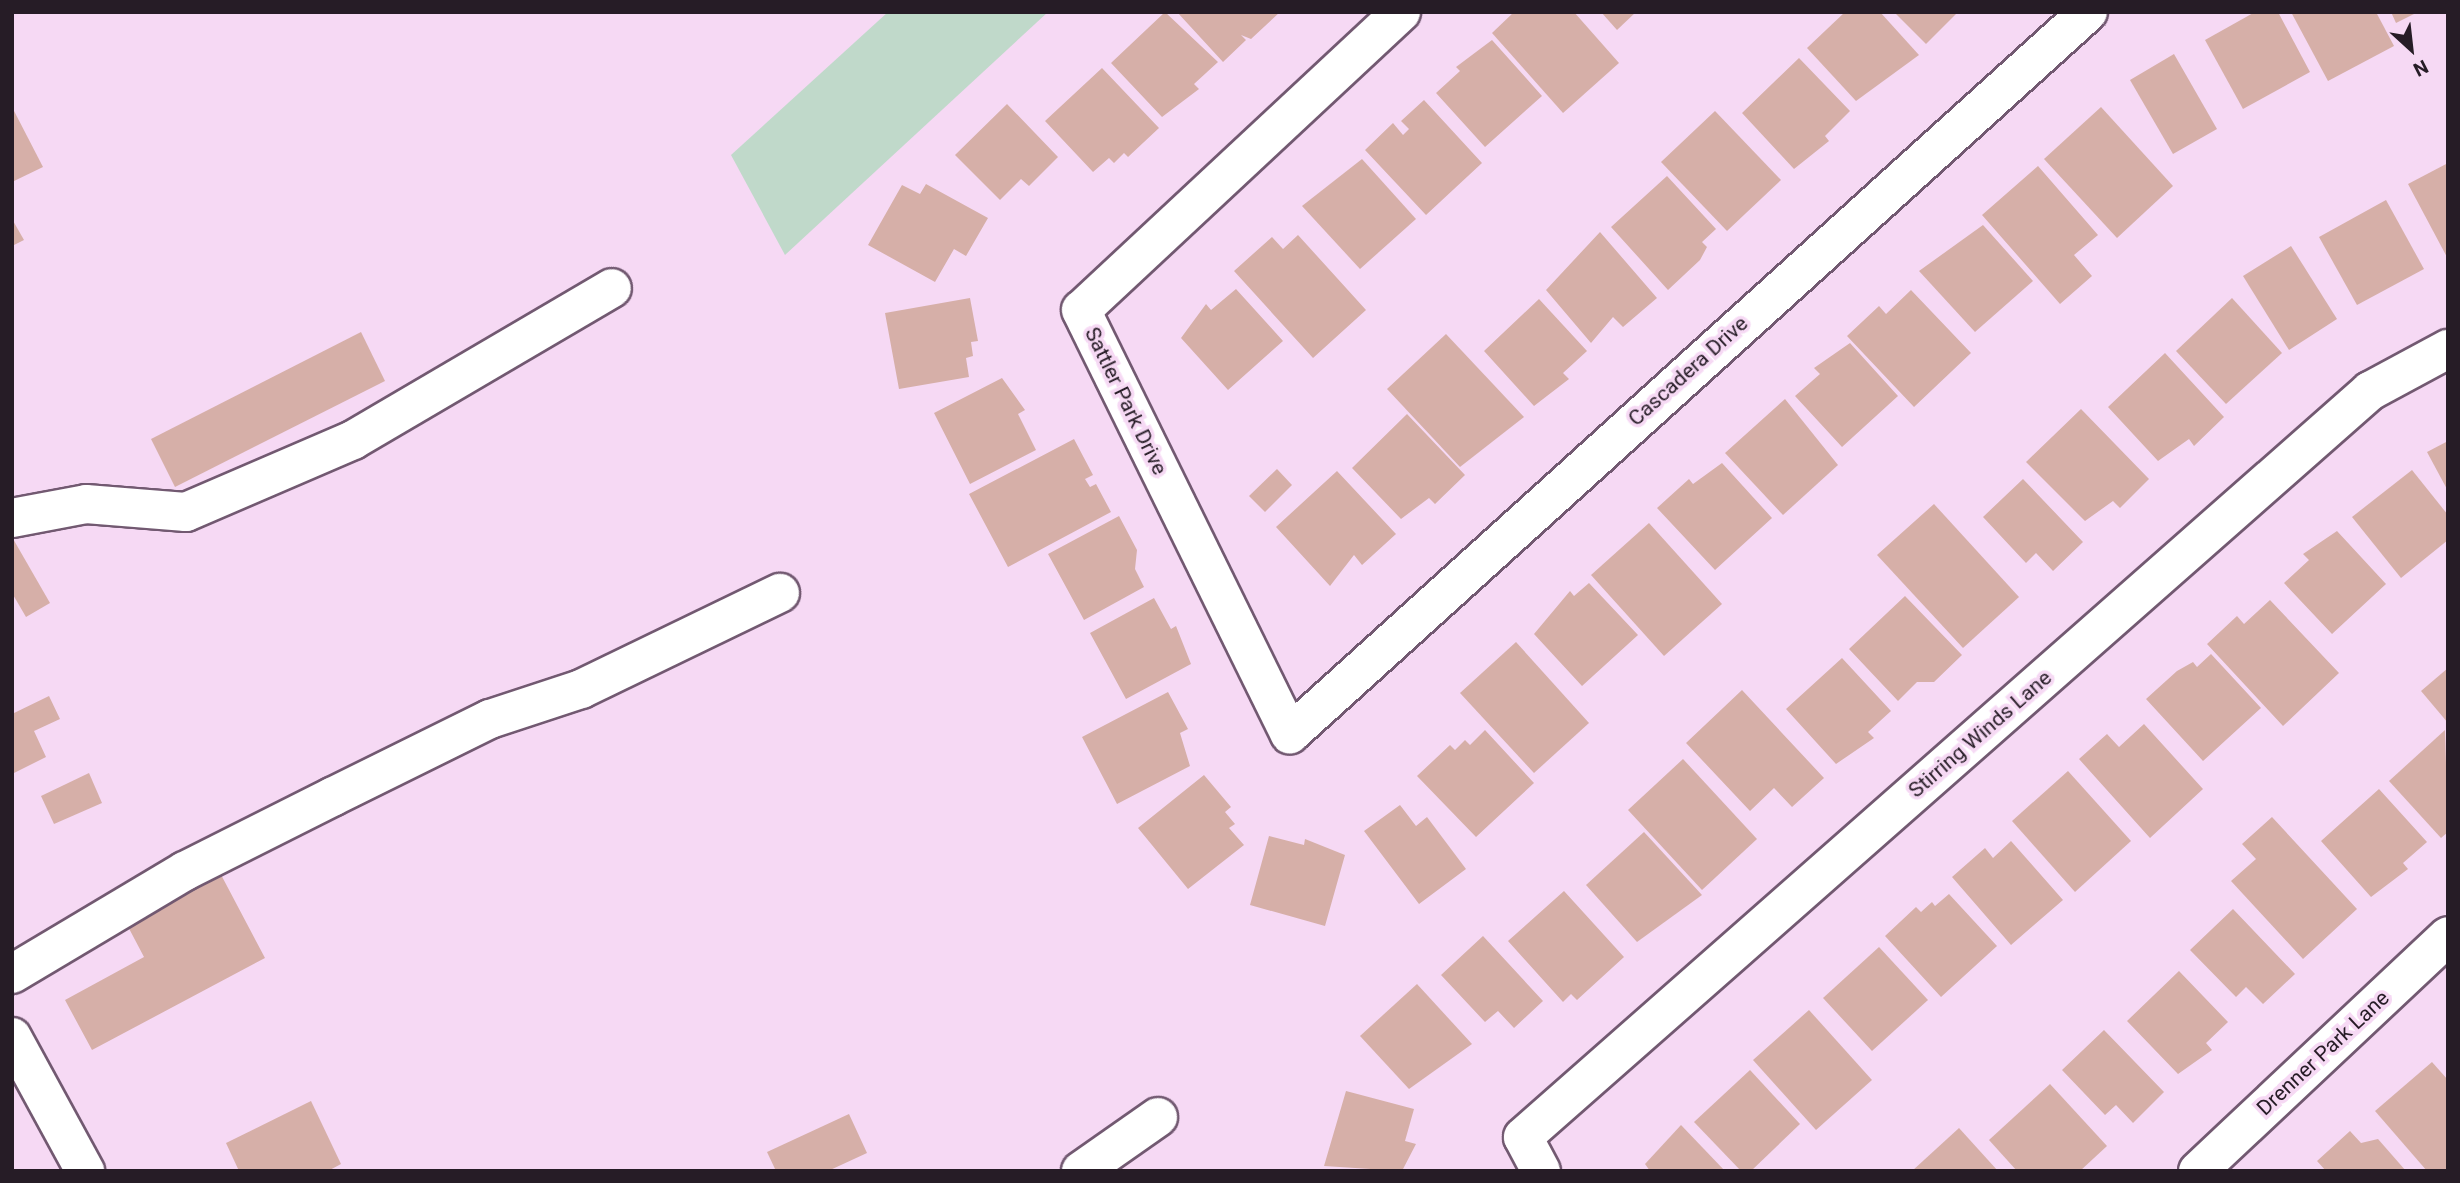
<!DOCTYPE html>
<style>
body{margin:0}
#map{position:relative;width:2460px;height:1183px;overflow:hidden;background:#f6d9f4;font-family:Roboto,sans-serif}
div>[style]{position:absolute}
.green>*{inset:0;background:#c0d9ca}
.building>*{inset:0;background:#d6afa8}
.roads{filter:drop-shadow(2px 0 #725971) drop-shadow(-2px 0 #725971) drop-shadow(0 2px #725971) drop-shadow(0 -2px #725971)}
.minor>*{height:38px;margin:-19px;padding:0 19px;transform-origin:19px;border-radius:19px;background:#fff}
span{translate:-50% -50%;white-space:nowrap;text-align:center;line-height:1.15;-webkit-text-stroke:7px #f6d9f4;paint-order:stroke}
.street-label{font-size:21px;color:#261c26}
.frame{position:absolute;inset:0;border:14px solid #261c26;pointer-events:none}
.north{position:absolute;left:2376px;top:14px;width:70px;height:70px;-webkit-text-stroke:5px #f6d9f4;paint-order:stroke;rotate:153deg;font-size:19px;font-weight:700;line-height:28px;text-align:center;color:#261c26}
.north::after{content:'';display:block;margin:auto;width:24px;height:32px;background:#261c26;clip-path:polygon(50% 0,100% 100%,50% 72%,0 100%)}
</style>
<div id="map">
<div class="green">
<i style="clip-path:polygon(888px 12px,1048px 12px,785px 255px,731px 155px)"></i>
</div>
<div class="building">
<i style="clip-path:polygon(1165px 12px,1218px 62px,1194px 84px,1199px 89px,1162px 117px,1111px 63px)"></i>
<i style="clip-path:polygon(1177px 12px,1280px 12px,1251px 39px,1241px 35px,1246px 40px,1223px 62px)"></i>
<i style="clip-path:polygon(1514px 12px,1574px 12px,1619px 63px,1563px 113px,1492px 33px)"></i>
<i style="clip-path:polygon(1601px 12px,1636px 12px,1617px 30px)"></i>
<i style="clip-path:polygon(1845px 12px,1880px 12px,1919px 55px,1856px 101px,1807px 48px)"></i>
<i style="clip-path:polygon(1894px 12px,1958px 12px,1926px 44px)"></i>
<i style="clip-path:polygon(2255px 12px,2278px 12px,2310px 72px,2243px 109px,2205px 40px)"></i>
<i style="clip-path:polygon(2291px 12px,2376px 12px,2394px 46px,2328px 81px)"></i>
<i style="clip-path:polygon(2391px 12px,2418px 12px,2396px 23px)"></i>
<i style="clip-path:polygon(1492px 40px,1542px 96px,1485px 147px,1436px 93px,1460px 71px,1456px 67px)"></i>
<i style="clip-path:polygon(2174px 54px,2217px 129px,2173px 154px,2130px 80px)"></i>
<i style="clip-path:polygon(1799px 58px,1850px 111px,1825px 136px,1829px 141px,1794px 169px,1742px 113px)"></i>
<i style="clip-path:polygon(1102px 68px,1159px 128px,1128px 157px,1124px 153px,1114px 163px,1109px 158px,1093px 172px,1045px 121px)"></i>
<i style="clip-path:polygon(1424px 100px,1482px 163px,1426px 215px,1365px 150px,1393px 123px,1403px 135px,1409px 129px,1401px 121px)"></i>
<i style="clip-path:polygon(1007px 104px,1058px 157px,1029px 186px,1021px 179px,1000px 200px,955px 155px)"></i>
<i style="clip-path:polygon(12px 107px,43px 167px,12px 182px)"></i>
<i style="clip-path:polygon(2101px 107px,2173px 186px,2117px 238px,2044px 159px)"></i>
<i style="clip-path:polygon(1715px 111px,1781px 180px,1727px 231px,1661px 162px)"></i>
<i style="clip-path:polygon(1362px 159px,1416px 219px,1360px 269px,1302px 206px)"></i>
<i style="clip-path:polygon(2448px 163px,2448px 259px,2408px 184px)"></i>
<i style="clip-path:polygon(2038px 166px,2098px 235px,2074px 255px,2092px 276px,2060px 304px,1982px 215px)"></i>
<i style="clip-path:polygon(1667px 176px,1716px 229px,1702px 242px,1707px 247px,1700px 260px,1668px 290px,1611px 227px)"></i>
<i style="clip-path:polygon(926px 184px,988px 218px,966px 256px,954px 249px,935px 282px,868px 245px,902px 185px,920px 194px)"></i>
<i style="clip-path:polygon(2386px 200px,2424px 269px,2357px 305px,2319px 237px)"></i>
<i style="clip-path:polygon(12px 219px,24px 240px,12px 246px)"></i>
<i style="clip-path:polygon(1983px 225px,2033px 281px,1975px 332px,1919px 271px)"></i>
<i style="clip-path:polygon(1600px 232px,1657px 298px,1623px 327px,1613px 317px,1591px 343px,1546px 290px)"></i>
<i style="clip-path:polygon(1298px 235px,1366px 310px,1313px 358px,1234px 271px,1272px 237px,1283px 249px)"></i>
<i style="clip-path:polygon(2291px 246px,2337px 319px,2289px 350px,2243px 276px)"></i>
<i style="clip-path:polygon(1236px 289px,1283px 341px,1228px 390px,1181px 338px,1206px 304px,1211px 310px)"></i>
<i style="clip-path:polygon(1911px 290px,1971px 353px,1914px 407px,1847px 336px,1879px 306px,1886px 314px)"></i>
<i style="clip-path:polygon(970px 298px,978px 341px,971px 342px,973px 356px,966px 358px,969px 377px,899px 389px,885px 313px)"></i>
<i style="clip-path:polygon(2232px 298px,2282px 353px,2226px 404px,2176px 351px)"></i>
<i style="clip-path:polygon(1539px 299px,1587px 351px,1563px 373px,1569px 379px,1534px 406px,1484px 351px)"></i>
<i style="clip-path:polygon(361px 332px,385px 381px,175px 487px,151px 439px)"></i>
<i style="clip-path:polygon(1446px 334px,1524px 417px,1460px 467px,1387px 389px)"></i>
<i style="clip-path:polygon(1850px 343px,1898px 396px,1842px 447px,1795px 396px,1820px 374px,1814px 368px)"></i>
<i style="clip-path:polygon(2165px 353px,2224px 417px,2194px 446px,2189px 439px,2158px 461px,2108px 407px)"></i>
<i style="clip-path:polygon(1002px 378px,1025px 410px,1018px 414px,1036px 450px,970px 484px,934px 413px)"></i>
<i style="clip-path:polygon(1785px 399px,1838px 465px,1783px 515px,1725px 453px)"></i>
<i style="clip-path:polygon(2081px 409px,2149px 479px,2120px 508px,2113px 501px,2085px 521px,2026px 462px)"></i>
<i style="clip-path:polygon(1407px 414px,1465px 475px,1435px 504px,1429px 498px,1401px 519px,1352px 468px)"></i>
<i style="clip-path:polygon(1074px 439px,1093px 475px,1085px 479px,1090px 487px,1096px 484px,1111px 512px,1008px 567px,969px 494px)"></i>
<i style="clip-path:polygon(2448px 441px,2448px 491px,2427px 452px)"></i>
<i style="clip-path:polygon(1722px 463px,1772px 518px,1715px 570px,1657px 508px,1689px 479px,1693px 484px)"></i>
<i style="clip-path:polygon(1277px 469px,1292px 485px,1265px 512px,1249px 496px)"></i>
<i style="clip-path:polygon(2412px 470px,2448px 515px,2448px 540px,2401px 578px,2352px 517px)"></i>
<i style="clip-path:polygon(1337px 471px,1396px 534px,1362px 565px,1354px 555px,1330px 586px,1276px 527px)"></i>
<i style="clip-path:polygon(2023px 479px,2083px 542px,2053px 571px,2036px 553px,2026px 563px,1983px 517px)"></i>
<i style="clip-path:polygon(1934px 504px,2019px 597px,1963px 648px,1877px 555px)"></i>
<i style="clip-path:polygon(1119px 516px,1137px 550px,1135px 569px,1144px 587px,1084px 620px,1048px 554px)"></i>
<i style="clip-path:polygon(1649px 523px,1722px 604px,1664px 656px,1591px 575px)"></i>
<i style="clip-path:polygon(2337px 531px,2386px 584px,2332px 634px,2284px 583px,2309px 560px,2303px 554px)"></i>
<i style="clip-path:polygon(12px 537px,50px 603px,26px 617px,12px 593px)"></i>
<i style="clip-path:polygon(1589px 583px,1638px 635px,1582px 686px,1534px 634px,1570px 591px,1574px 596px)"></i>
<i style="clip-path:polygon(1905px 596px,1962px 655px,1934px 682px,1917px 682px,1898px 701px,1849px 649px)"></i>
<i style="clip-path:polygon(1154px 598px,1171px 629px,1176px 626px,1191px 664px,1126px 699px,1090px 633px)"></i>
<i style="clip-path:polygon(2270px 600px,2339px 673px,2283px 726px,2207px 644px,2237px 616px,2244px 624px)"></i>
<i style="clip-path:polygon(1516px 642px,1589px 723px,1534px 773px,1460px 693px)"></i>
<i style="clip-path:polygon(2211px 654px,2261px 708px,2203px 761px,2146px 699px,2177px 671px,2193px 662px,2197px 667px)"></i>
<i style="clip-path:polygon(1842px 658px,1891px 711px,1868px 732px,1874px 738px,1836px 764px,1786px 709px)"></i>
<i style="clip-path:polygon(2448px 668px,2448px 723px,2421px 691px)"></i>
<i style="clip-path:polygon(1742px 690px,1824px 778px,1792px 807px,1774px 788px,1750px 811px,1686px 743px)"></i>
<i style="clip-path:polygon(1168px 692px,1188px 729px,1180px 733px,1190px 766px,1117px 804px,1082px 737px)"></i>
<i style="clip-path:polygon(49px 696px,60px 719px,34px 731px,46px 757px,12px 774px,12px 714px)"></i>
<i style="clip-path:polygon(2144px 724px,2203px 789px,2150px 838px,2079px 759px,2107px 734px,2119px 747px)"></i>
<i style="clip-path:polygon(1485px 730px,1534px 783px,1476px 837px,1417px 776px,1450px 745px,1455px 750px,1465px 740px,1470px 745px)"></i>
<i style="clip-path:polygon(2445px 730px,2448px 832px,2441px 838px,2389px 781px)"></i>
<i style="clip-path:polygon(1683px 759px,1757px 839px,1702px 890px,1628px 810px)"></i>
<i style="clip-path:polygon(2068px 771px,2131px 841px,2075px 892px,2012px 821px)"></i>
<i style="clip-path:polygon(89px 773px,102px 803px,54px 824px,41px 796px)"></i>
<i style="clip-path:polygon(1204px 775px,1231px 807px,1225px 812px,1235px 824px,1229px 828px,1244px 845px,1188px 889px,1138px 828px)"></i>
<i style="clip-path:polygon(2379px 789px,2427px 842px,2403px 863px,2408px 869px,2371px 897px,2321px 841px)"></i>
<i style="clip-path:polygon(1400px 805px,1416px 826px,1427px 817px,1466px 869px,1419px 904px,1364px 831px)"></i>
<i style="clip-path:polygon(2272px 817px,2357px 909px,2303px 959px,2231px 881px,2256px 859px,2242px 844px)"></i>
<i style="clip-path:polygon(1644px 832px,1702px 895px,1637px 942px,1586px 885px)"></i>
<i style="clip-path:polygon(1269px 836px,1304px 845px,1305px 839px,1345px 855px,1325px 926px,1250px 905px)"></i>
<i style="clip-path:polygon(2011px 841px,2063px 900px,2011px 945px,1952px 877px,1985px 848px,1993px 858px)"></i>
<i style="clip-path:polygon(218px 869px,265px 958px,92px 1050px,65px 1000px,144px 957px,124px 919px)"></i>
<i style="clip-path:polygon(1564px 891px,1624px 957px,1577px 1000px,1571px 994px,1563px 1002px,1508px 941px)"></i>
<i style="clip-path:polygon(1949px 894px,1997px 946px,1941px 997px,1885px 936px,1916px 907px,1921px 912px,1932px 902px,1935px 906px)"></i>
<i style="clip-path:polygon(2233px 909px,2295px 974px,2263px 1004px,2246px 987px,2236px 997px,2190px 950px)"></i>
<i style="clip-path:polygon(1483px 936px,1543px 1001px,1514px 1028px,1498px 1011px,1485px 1022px,1441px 975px)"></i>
<i style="clip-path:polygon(1879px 947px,1928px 1000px,1872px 1051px,1823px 998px)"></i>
<i style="clip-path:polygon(2179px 971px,2228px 1022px,2206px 1043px,2212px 1050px,2178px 1074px,2127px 1021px)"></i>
<i style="clip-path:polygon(1417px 984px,1472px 1044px,1409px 1089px,1360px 1036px)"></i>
<i style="clip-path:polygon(1809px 1010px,1872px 1080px,1816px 1130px,1753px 1060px)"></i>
<i style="clip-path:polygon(2104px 1030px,2164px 1092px,2133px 1123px,2116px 1105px,2105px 1115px,2062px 1070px)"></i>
<i style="clip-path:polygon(2432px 1062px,2448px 1080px,2448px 1171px,2427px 1171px,2375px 1111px)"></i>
<i style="clip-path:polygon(1750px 1070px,1800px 1124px,1751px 1171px,1741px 1171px,1694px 1122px)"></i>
<i style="clip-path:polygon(2050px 1084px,2107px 1146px,2080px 1171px,2017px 1171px,1989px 1140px)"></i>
<i style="clip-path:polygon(1346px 1091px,1414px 1109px,1405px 1141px,1416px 1144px,1402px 1171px,1324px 1166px)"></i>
<i style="clip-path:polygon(311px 1101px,341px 1164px,328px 1171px,239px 1171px,226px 1143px)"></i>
<i style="clip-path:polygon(849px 1114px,867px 1153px,828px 1171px,776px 1171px,767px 1152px)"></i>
<i style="clip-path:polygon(1681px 1125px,1725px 1171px,1650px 1171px,1645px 1164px)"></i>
<i style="clip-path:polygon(1959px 1128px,1998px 1171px,1912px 1171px)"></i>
<i style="clip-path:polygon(2350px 1131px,2361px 1143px,2378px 1139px,2406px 1171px,2326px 1171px,2317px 1161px)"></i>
</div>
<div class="roads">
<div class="minor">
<i style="left:1401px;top:12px;width:437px;rotate:137deg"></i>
<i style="left:1081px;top:310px;width:473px;rotate:63.8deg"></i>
<i style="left:1290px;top:734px;width:1076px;rotate:-42.14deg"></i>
<i style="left:12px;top:518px;width:75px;rotate:-10.7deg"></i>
<i style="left:86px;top:504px;width:100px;rotate:4.6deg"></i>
<i style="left:186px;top:512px;width:182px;rotate:-23.3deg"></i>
<i style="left:353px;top:440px;width:300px;rotate:-30.4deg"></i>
<i style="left:12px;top:974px;width:201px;rotate:-30.8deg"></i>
<i style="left:185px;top:871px;width:165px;rotate:-26.7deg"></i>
<i style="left:332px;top:797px;width:176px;rotate:-26.3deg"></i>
<i style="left:490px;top:719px;width:96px;rotate:-18.2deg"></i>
<i style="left:581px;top:689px;width:221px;rotate:-25.8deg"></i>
<i style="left:12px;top:1037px;width:153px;rotate:61.4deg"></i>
<i style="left:1081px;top:1171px;width:94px;rotate:-35deg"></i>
<i style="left:1541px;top:1171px;width:38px;rotate:-118deg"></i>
<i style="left:1523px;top:1137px;width:1129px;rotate:-41.37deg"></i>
<i style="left:2370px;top:391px;width:89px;rotate:-28.3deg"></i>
<i style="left:2198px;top:1171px;width:343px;rotate:-43.2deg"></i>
</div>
</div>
<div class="street-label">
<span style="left:1688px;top:371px;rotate:-42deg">Cascadera Drive</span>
<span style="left:1126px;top:401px;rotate:64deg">Sattler Park Drive</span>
<span style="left:1980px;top:734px;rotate:-41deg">Stirring Winds Lane</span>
<span style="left:2323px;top:1053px;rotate:-43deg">Drenner Park Lane</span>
</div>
<div class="frame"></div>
<div class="north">N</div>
</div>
